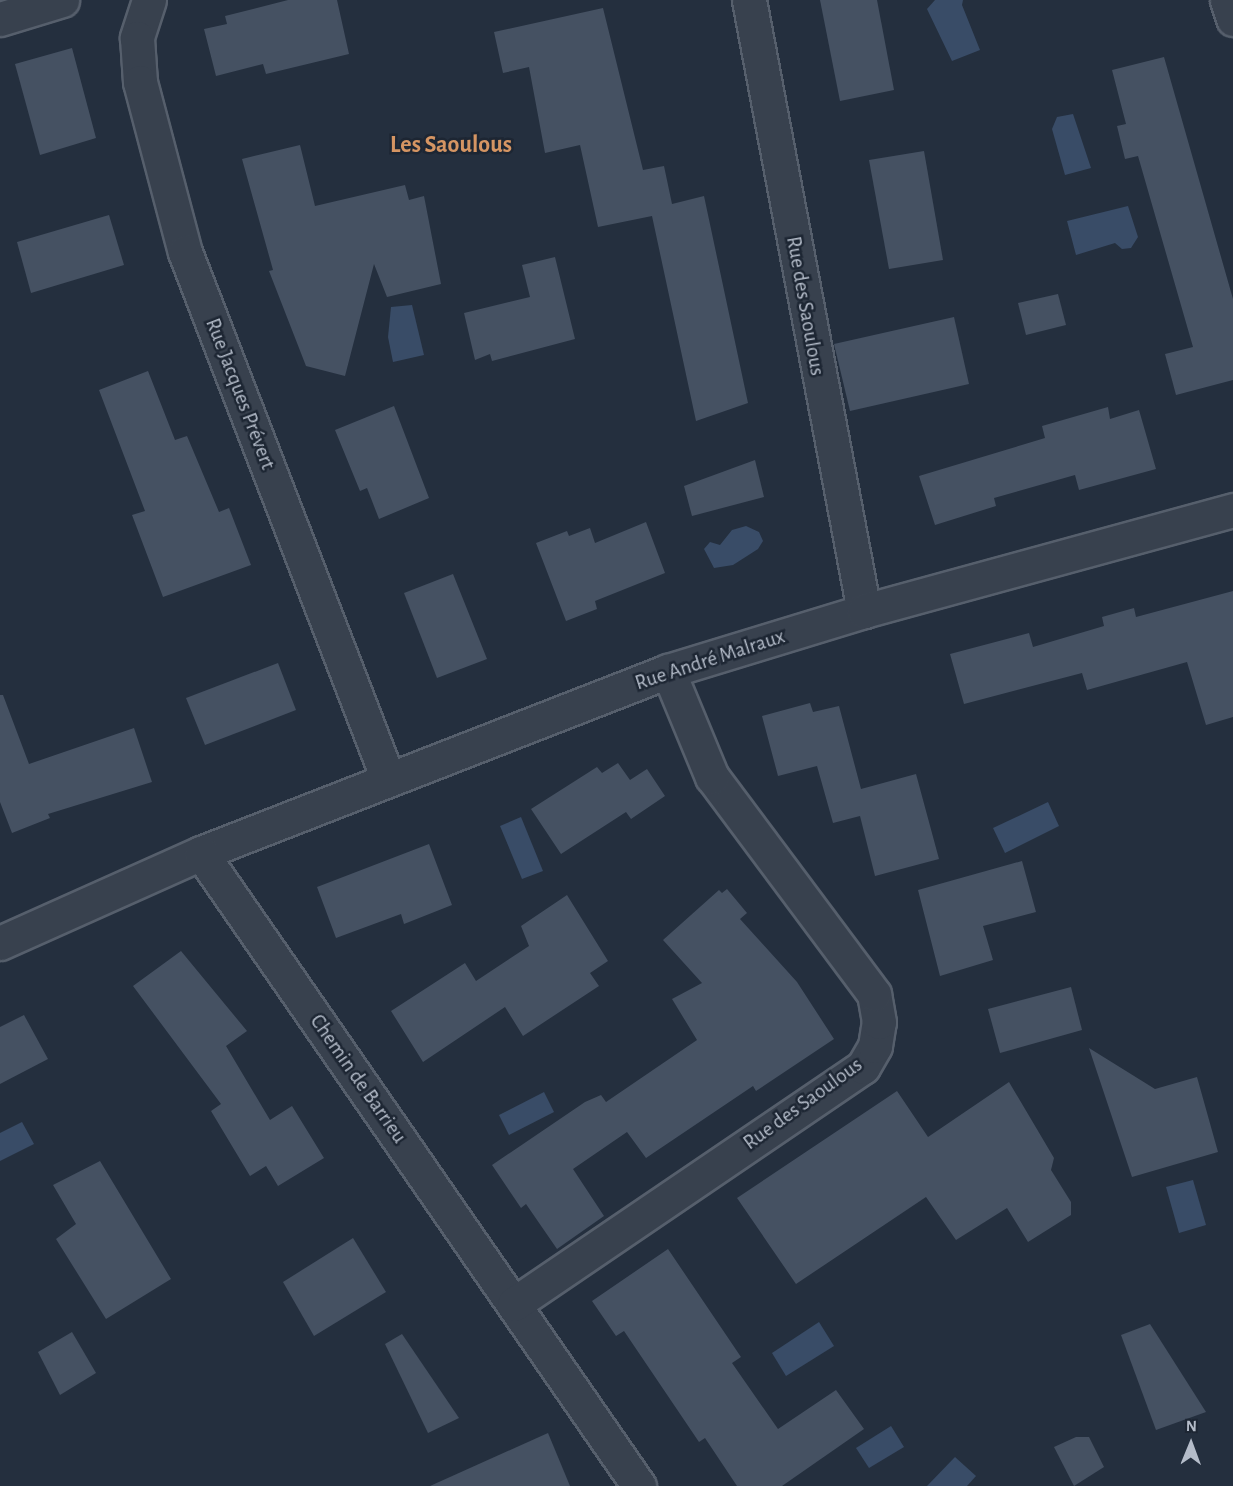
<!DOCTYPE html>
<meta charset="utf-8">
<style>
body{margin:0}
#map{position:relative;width:1233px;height:1486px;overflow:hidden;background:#242f3e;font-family:"Alegreya Sans",sans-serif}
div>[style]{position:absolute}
.water>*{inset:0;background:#394c67}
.building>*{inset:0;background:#455162}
.roads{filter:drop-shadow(2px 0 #565f6c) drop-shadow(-2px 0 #565f6c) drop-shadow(0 2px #565f6c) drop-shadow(0 -2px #565f6c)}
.minor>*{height:33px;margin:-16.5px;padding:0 16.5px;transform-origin:16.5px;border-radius:16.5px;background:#38414e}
span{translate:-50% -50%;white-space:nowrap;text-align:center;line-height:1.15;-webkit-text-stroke:5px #1d2633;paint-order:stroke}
.street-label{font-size:21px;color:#b4bcc9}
.quarter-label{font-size:24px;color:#d59563;font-weight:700}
.north{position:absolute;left:1161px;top:1414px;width:60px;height:60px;-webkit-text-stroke:4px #1d2633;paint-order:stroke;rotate:1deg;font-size:16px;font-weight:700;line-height:24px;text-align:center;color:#b4bcc9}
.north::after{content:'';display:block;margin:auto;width:21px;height:27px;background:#b4bcc9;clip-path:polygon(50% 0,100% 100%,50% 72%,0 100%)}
</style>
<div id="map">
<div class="water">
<i style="clip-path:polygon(935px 0,963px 0,962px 5px,980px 50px,952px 61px,927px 9px)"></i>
<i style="clip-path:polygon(1073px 114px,1091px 168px,1065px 175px,1052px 129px,1057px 117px)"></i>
<i style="clip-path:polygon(1128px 206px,1138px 237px,1131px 248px,1122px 249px,1115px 243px,1076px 255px,1067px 221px)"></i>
<i style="clip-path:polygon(412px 305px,424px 355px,393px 362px,388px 337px,391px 307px)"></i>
<i style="clip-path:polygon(746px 526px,759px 532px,763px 541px,758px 549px,733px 565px,714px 568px,704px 549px,710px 542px,720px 545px,732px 530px)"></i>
<i style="clip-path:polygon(1048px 802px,1059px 826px,1005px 853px,993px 828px)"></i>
<i style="clip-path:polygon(521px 817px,543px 871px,522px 879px,500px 826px)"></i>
<i style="clip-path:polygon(544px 1092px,554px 1112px,509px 1135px,499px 1115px)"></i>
<i style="clip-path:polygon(22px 1122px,34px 1144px,0 1161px,0 1133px)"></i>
<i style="clip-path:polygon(1193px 1180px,1206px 1225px,1179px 1233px,1166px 1187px)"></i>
<i style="clip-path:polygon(819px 1322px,834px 1346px,786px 1376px,772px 1353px)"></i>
<i style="clip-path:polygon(891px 1426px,904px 1447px,869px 1468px,856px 1448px)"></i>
<i style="clip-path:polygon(955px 1457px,976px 1476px,967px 1486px,927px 1486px)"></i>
</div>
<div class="building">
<i style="clip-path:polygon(288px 0,337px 0,349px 54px,266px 74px,263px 64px,216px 76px,204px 29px,227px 24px,225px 16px)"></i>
<i style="clip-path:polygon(820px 0,877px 0,894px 90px,840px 101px)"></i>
<i style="clip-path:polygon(603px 8px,643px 170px,664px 166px,672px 204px,704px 196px,748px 403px,696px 421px,652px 216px,598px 227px,580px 145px,545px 153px,529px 67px,503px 73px,494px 32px)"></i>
<i style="clip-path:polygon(72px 48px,96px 138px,40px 155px,15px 64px)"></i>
<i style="clip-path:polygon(1164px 57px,1233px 299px,1233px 380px,1176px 395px,1165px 354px,1193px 347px,1138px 156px,1125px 159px,1117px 126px,1126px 124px,1112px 70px)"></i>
<i style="clip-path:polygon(300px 145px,315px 206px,405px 185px,409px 200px,424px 196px,441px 284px,387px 297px,374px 264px,345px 376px,306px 366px,269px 271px,273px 270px,242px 159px)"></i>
<i style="clip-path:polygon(924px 151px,943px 260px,889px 269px,869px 160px)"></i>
<i style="clip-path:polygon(109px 215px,124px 265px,31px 293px,17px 242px)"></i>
<i style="clip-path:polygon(555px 257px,575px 339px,492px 361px,490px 354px,475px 360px,464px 313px,530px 297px,522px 265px)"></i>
<i style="clip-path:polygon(1058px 294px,1066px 325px,1026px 335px,1018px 303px)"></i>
<i style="clip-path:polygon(954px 317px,969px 384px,850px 411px,834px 344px)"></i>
<i style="clip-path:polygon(148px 371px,175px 440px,187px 436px,219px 512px,229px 508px,251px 565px,163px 597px,132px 515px,145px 511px,99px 390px)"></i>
<i style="clip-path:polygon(394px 406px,429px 498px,379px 519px,367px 488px,360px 491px,335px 430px)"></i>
<i style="clip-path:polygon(1108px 407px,1110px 419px,1139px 410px,1156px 469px,1079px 490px,1075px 475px,994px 498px,996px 506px,935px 525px,919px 476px,1045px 438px,1042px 426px)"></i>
<i style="clip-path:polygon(755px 460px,764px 497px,692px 516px,684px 486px)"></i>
<i style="clip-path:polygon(646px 522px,665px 573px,595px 601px,597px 609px,566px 621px,536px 543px,567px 531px,569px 536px,590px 528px,595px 543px)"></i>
<i style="clip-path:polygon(453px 574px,487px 659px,437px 678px,404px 593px)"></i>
<i style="clip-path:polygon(1233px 591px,1233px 717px,1206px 725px,1187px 662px,1087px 690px,1082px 673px,964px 704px,950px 654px,1029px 633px,1033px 647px,1104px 626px,1102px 617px,1134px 608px,1136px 617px)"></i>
<i style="clip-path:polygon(278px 663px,296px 710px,205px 745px,186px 698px)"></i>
<i style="clip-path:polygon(0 695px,3px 695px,29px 764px,134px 728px,152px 782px,48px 814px,50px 818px,12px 833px,0 802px)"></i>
<i style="clip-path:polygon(810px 703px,813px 712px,839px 706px,861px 789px,916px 774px,939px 859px,875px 876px,860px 816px,833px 823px,817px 766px,778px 776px,762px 716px)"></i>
<i style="clip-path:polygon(618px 763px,630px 780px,647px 769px,665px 796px,631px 819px,626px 812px,561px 854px,531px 809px,597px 767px,602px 773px)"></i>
<i style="clip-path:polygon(429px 844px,452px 905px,404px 924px,401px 914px,336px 938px,317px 887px)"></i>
<i style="clip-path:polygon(1022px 861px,1036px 912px,983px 926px,993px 960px,940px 976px,918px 890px)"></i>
<i style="clip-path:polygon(727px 889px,747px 913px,740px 919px,797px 982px,834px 1039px,756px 1091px,753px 1086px,646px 1158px,627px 1132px,573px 1169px,604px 1216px,557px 1249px,526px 1204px,521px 1208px,492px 1165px,585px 1102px,601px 1095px,606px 1102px,697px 1040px,672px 999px,702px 983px,663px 940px,719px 890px,722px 893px)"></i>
<i style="clip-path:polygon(567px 895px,608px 961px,590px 973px,599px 986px,523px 1036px,505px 1007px,423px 1062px,391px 1011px,465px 963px,476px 981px,529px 946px,521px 926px)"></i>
<i style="clip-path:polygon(181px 951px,247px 1031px,226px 1046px,270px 1120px,292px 1106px,324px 1158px,278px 1186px,266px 1166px,250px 1176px,211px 1111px,221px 1104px,133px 986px)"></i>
<i style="clip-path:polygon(1071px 987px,1082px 1030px,1000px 1053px,988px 1009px)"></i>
<i style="clip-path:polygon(24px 1015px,48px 1059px,0 1084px,0 1027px)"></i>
<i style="clip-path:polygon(1089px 1048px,1155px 1089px,1197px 1077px,1218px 1152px,1132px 1177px)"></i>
<i style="clip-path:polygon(1009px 1082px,1054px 1158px,1051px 1170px,1071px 1202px,1071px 1215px,1028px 1242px,1007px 1208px,956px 1240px,926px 1197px,796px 1284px,737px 1198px,897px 1091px,928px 1137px)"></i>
<i style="clip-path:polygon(100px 1161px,171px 1279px,106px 1319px,56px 1239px,76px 1224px,53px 1185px)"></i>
<i style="clip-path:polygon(353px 1238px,386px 1292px,314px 1336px,283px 1282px)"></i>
<i style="clip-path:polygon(668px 1249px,741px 1357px,732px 1363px,778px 1429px,836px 1390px,864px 1429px,782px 1486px,737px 1486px,705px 1438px,699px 1442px,624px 1331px,616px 1336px,592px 1301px)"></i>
<i style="clip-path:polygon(1150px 1324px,1206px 1412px,1156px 1430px,1121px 1335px)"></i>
<i style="clip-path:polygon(72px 1332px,96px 1373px,60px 1395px,38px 1352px)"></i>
<i style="clip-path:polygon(402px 1334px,459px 1418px,428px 1433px,385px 1344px)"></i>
<i style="clip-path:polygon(548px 1433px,570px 1486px,430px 1486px)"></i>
<i style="clip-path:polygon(1076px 1437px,1089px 1437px,1104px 1467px,1074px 1486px,1054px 1447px)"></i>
</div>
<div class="roads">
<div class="minor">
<i style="left:149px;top:0;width:40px;rotate:108deg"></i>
<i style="left:137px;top:38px;width:44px;rotate:86.1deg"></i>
<i style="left:140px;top:82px;width:176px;rotate:75.2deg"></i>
<i style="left:185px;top:252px;width:565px;rotate:68.93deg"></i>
<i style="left:749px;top:0;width:622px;rotate:79.34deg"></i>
<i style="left:1227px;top:0;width:20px;rotate:72deg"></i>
<i style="left:0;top:19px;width:65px;rotate:-17deg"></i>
<i style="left:201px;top:853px;width:501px;rotate:-21.29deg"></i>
<i style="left:668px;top:671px;width:205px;rotate:-17deg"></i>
<i style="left:864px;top:611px;width:383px;rotate:-15.3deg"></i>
<i style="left:0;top:943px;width:220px;rotate:-24.1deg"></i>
<i style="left:201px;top:853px;width:770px;rotate:55.32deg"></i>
<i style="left:514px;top:1304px;width:422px;rotate:-34.2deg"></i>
<i style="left:863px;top:1067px;width:24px;rotate:-60deg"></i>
<i style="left:875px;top:1046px;width:24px;rotate:-81deg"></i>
<i style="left:879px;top:1022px;width:28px;rotate:-100deg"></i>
<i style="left:874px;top:994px;width:271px;rotate:-126.7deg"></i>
<i style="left:712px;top:777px;width:115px;rotate:-112.5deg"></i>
</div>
</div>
<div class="street-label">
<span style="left:805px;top:306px;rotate:80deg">Rue des Saoulous</span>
<span style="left:240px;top:394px;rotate:69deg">Rue Jacques Prévert</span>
<span style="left:710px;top:660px;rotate:-18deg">Rue André Malraux</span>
<span style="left:358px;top:1079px;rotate:55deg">Chemin de Barrieu</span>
<span style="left:803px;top:1104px;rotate:-36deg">Rue des Saoulous</span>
</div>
<div class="quarter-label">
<span style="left:451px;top:146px">Les Saoulous</span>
</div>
<div class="north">N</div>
</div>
